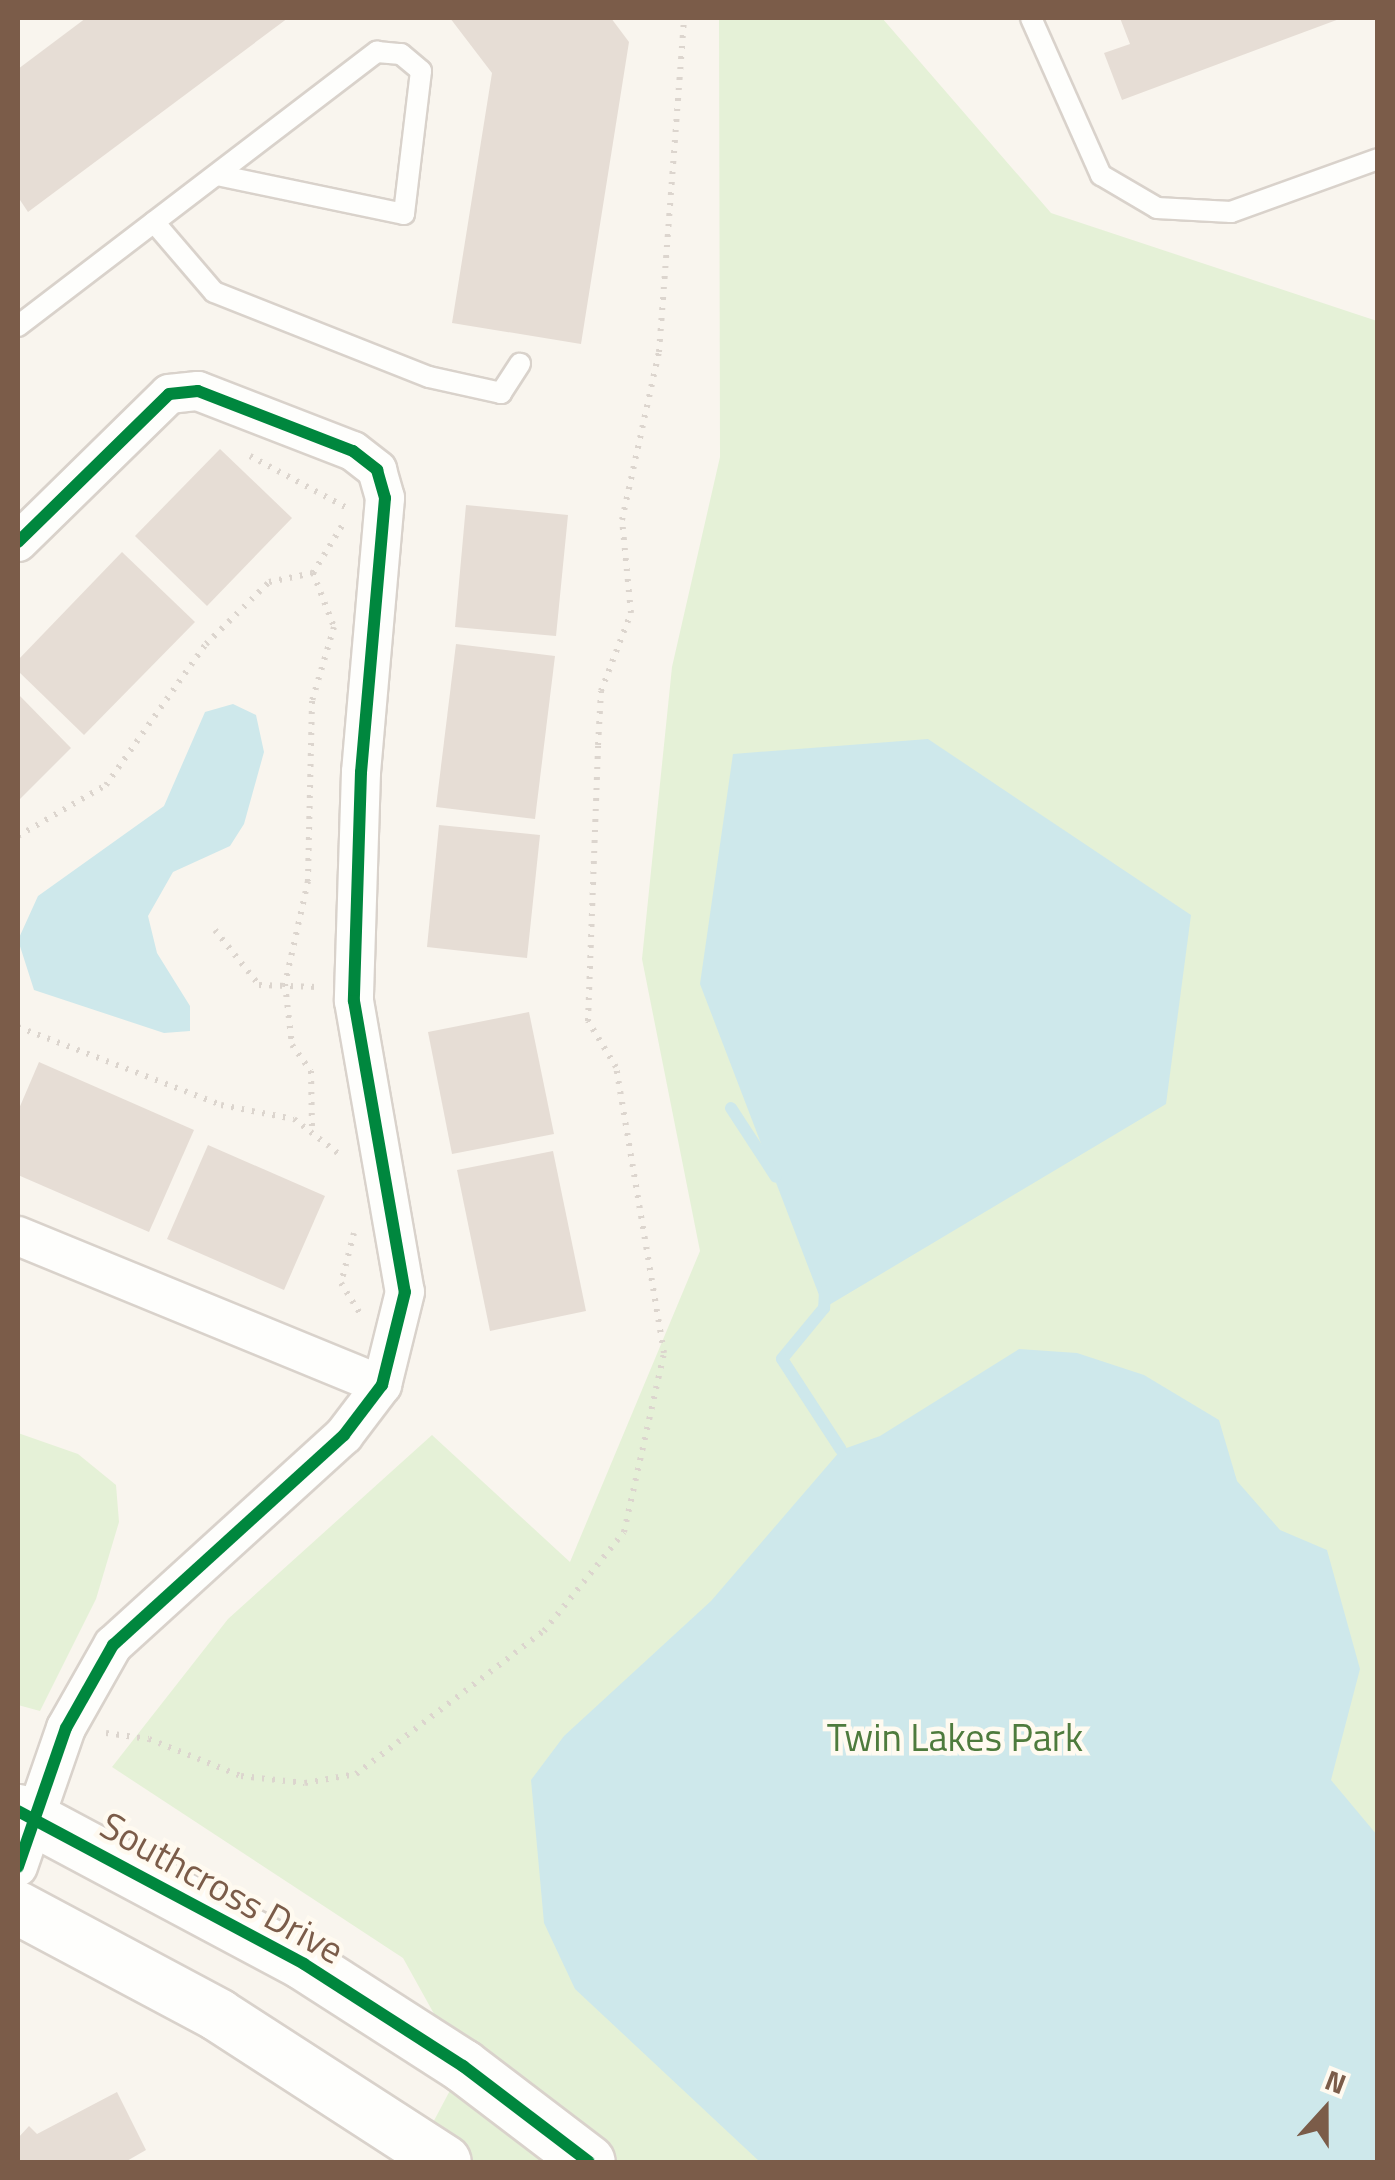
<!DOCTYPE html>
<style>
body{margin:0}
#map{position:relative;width:1395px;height:2180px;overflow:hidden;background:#f9f5ee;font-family:"Titillium Web",sans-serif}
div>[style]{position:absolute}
.green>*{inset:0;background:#e5f1d7}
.water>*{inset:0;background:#cee8eb}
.stream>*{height:12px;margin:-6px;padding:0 6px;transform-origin:6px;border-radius:6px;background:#cee8eb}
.building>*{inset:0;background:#e6ddd5}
.path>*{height:6px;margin-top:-3px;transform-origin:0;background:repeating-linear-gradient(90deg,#dcd5ce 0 2.5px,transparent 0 10.5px)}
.roads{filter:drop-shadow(2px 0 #d9d2cb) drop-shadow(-2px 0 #d9d2cb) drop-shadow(0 2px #d9d2cb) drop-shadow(0 -2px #d9d2cb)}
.lane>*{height:20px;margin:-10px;padding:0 10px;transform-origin:10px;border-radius:10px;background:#fefefc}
.street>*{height:38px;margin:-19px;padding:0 19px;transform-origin:19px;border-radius:19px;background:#fefefc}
.secondary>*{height:52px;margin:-26px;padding:0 26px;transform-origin:26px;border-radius:26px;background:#fefefc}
.cycleway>*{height:12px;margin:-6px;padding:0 6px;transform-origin:6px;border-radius:6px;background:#00873e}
span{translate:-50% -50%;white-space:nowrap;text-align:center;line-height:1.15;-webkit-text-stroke:9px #fffaf0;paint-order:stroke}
.park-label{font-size:38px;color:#4e7b3d}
.street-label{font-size:38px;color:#7b5c49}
.frame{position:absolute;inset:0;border:20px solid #7b5c49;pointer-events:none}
.north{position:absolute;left:1275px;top:2060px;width:100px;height:100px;-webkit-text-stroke:8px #fffaf0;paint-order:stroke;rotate:21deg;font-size:28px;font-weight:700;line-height:40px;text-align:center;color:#7b5c49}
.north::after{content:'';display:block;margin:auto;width:35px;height:45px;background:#7b5c49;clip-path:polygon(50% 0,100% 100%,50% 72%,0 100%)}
</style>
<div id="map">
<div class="green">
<i style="clip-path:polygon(719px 18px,882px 18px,1051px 213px,1377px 321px,1377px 2162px,412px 2162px,463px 2066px,403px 1958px,112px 1767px,228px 1619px,432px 1435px,570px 1562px,700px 1251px,642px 959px,672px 667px,720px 457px)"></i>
<i style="clip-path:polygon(18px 1433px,78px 1454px,116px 1485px,119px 1522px,96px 1599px,40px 1711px,18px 1705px)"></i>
</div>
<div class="water">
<i style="clip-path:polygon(233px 704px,256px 715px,264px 752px,244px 824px,230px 846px,173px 872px,148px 916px,157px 953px,190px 1006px,190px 1031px,164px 1033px,34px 990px,18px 940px,38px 896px,164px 806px,205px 712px)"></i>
<i style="clip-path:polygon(928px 739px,1191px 915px,1166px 1104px,824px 1308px,700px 984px,733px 754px)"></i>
<i style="clip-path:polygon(1019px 1349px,1077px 1353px,1144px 1375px,1219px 1420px,1237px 1481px,1280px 1530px,1327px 1550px,1360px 1669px,1331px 1780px,1377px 1835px,1377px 2162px,760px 2162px,575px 1989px,544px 1923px,531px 1780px,564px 1736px,711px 1601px,841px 1450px,880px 1436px)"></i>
</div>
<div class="stream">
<i style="left:731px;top:1108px;width:82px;rotate:56.9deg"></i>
<i style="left:825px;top:1291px;width:17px;rotate:93deg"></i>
<i style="left:824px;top:1308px;width:66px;rotate:129.5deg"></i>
<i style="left:782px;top:1359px;width:108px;rotate:57deg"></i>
</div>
<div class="building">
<i style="clip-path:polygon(86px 18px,288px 18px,28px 212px,18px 197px,18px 69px)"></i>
<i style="clip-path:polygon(450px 18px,611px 18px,629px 42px,581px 344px,452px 323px,492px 73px)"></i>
<i style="clip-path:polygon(1120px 18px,1342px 18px,1122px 100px,1104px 53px,1130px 44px)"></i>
<i style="clip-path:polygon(220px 449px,292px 518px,207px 606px,135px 536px)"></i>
<i style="clip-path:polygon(466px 505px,568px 515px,556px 636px,455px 627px)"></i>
<i style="clip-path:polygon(122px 552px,195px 622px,84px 735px,18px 671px,18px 660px)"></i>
<i style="clip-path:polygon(456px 644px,555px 656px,535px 819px,436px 807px)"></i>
<i style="clip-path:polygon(18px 694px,71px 748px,18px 801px)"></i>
<i style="clip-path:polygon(439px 825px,540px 835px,527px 958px,427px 947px)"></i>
<i style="clip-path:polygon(529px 1012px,554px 1134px,452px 1154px,428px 1032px)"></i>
<i style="clip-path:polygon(39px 1062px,194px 1130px,149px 1232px,18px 1175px,18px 1111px)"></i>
<i style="clip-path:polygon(208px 1145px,325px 1196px,284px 1290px,167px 1239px)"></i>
<i style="clip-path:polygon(553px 1151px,586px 1311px,490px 1331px,457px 1170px)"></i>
<i style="clip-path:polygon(117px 2092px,146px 2150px,125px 2162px,18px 2162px,18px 2138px,29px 2126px,37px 2134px)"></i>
</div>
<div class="path">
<i style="left:250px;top:456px;width:112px;rotate:28.2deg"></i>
<i style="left:313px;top:573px;width:57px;rotate:-58.5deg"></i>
<i style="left:18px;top:836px;width:102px;rotate:-30.1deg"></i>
<i style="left:106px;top:785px;width:173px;rotate:-54.7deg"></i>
<i style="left:206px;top:644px;width:88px;rotate:-44.5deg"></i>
<i style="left:269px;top:582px;width:45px;rotate:-11.6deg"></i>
<i style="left:313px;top:573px;width:58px;rotate:68.7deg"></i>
<i style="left:334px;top:627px;width:77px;rotate:106.6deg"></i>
<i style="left:312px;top:701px;width:180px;rotate:91.3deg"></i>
<i style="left:308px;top:881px;width:106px;rotate:102.6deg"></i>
<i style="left:285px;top:984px;width:61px;rotate:83.5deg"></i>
<i style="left:292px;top:1045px;width:32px;rotate:54deg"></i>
<i style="left:311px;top:1071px;width:56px;rotate:89deg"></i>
<i style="left:215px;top:930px;width:70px;rotate:51.3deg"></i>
<i style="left:259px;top:985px;width:59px;rotate:1.9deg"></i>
<i style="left:18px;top:1027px;width:217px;rotate:21deg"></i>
<i style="left:221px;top:1105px;width:74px;rotate:10.9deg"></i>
<i style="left:294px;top:1119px;width:58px;rotate:38deg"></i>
<i style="left:354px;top:1233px;width:52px;rotate:104.6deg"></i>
<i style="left:341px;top:1283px;width:36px;rotate:58deg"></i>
<i style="left:106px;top:1733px;width:43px;rotate:7.9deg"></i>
<i style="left:149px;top:1739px;width:99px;rotate:21.9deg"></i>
<i style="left:241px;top:1776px;width:64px;rotate:6.2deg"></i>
<i style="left:305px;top:1783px;width:52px;rotate:-10deg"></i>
<i style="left:356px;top:1774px;width:236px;rotate:-37.3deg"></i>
<i style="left:544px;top:1631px;width:127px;rotate:-51.1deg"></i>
<i style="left:624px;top:1532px;width:183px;rotate:-77.4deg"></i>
<i style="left:664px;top:1353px;width:290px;rotate:-99.5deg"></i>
<i style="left:616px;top:1067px;width:54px;rotate:-121.3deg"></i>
<i style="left:588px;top:1021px;width:276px;rotate:-87.9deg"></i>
<i style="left:598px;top:745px;width:54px;rotate:-86.8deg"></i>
<i style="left:601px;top:691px;width:84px;rotate:-69deg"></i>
<i style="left:631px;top:613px;width:93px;rotate:-95.5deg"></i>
<i style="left:622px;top:520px;width:172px;rotate:-77.6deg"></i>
<i style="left:659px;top:352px;width:335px;rotate:-85.7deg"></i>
</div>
<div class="roads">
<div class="lane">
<i style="left:1031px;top:18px;width:172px;rotate:66deg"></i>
<i style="left:1101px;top:175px;width:65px;rotate:30.5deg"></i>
<i style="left:1157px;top:208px;width:74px;rotate:3.1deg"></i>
<i style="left:1231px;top:212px;width:156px;rotate:-19.8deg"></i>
<i style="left:154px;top:222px;width:92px;rotate:49.4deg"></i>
<i style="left:214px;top:292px;width:231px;rotate:21.6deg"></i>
<i style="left:429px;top:377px;width:74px;rotate:12.5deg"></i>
<i style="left:501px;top:393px;width:35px;rotate:-57deg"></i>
<i style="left:18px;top:326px;width:452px;rotate:-37.4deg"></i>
<i style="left:377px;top:52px;width:24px;rotate:5deg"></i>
<i style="left:401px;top:54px;width:26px;rotate:40deg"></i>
<i style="left:421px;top:71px;width:144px;rotate:96.8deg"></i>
<i style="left:404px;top:214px;width:191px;rotate:-168.2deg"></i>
</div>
<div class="street">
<i style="left:18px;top:542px;width:211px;rotate:-44.4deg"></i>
<i style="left:169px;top:394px;width:29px;rotate:-6deg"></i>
<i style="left:198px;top:391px;width:166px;rotate:21.2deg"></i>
<i style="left:353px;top:451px;width:31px;rotate:38deg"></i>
<i style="left:377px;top:470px;width:29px;rotate:74deg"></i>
<i style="left:385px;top:498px;width:275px;rotate:95deg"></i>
<i style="left:361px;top:772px;width:229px;rotate:91.8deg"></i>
<i style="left:354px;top:1001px;width:295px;rotate:80.1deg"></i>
<i style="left:405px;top:1292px;width:96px;rotate:103.9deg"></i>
<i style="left:382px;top:1385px;width:63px;rotate:127.2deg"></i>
<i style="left:344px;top:1435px;width:312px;rotate:137.7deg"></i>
<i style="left:113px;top:1645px;width:95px;rotate:119.5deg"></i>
<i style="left:66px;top:1728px;width:147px;rotate:109.1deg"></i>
<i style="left:18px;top:1236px;width:393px;rotate:22.3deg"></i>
</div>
<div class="secondary">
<i style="left:18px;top:1811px;width:324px;rotate:28.1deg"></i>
<i style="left:304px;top:1964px;width:189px;rotate:32.7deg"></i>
<i style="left:463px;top:2066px;width:158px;rotate:37.3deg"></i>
<i style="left:18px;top:1908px;width:227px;rotate:28.1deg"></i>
<i style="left:218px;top:2015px;width:270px;rotate:32.9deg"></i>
</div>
</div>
<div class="cycleway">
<i style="left:18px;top:542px;width:211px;rotate:-44.4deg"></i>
<i style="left:169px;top:394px;width:29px;rotate:-6deg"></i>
<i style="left:198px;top:391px;width:166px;rotate:21.2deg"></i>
<i style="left:353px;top:451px;width:31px;rotate:38deg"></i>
<i style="left:377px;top:470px;width:29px;rotate:74deg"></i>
<i style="left:385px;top:498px;width:275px;rotate:95deg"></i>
<i style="left:361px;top:772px;width:229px;rotate:91.8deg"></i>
<i style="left:354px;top:1001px;width:295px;rotate:80.1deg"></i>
<i style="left:405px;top:1292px;width:96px;rotate:103.9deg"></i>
<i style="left:382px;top:1385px;width:63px;rotate:127.2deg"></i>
<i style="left:344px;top:1435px;width:312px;rotate:137.7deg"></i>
<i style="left:113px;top:1645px;width:95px;rotate:119.5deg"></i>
<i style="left:66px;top:1728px;width:147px;rotate:109.1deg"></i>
<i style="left:18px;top:1811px;width:324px;rotate:28.1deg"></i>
<i style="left:304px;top:1964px;width:189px;rotate:32.7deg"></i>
<i style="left:463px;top:2066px;width:158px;rotate:37.3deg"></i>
</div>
<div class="park-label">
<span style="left:955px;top:1738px">Twin Lakes Park</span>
</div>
<div class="street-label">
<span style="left:222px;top:1888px;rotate:29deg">Southcross Drive</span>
</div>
<div class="frame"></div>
<div class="north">N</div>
</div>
